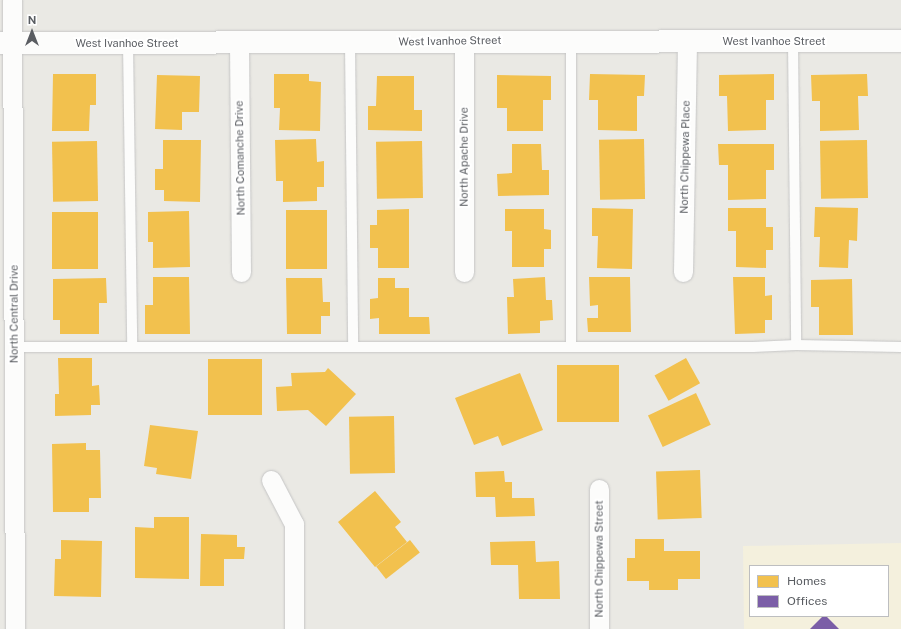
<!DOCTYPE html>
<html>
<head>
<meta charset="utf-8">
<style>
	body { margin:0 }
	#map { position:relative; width:901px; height:629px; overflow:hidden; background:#eae9e4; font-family:"Public Sans",sans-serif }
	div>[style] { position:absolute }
	.commercial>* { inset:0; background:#f4f0dd }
	.homes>* { inset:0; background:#f2c14e; transform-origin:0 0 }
	.offices>* { inset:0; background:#7b5ea7 }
	.roads { filter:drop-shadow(0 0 1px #c5c5c5) drop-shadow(0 0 1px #c5c5c5) }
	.lane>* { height:10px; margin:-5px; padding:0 5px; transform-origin:5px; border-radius:5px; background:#fcfcfb }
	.street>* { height:19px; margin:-9.5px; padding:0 9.5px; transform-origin:9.5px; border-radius:9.5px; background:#fcfcfb }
	.secondary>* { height:22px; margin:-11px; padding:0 11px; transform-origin:11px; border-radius:11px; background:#fcfcfb }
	span { translate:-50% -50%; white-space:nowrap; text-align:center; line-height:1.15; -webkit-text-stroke:4px #fff; paint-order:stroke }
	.street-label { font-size:11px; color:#5a5d62 }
	.legend { position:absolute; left:749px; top:565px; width:140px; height:52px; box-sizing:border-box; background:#fff; border:1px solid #bdbec0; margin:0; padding:5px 7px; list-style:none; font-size:12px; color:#5a5d62 }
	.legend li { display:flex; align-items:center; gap:8px; height:20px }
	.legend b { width:20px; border:1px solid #bdbec0 }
	.north { position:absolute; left:12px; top:12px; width:40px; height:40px; -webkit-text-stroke:3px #fff; paint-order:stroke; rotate:0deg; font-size:11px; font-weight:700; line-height:16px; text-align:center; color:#5a5d62 }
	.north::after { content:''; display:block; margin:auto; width:14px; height:18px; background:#5a5d62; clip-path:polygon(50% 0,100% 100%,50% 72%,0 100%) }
</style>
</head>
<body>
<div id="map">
	<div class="commercial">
		<i style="clip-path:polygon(evenodd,901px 543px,901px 629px,744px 629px,743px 546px,901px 543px,750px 566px,888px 566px,888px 616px,750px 616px,750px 566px)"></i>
	</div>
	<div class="homes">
		<i style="clip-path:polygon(53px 74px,96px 74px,96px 105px,90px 105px,89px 131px,52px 131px)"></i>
		<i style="clip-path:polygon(274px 74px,309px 74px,309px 81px,321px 82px,320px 131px,279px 130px,280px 108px,274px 108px)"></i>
		<i style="clip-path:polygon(590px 74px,645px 75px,644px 96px,637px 96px,637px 131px,598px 130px,598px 100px,589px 100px)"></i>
		<i style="clip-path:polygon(774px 74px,774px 100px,766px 100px,766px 130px,728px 131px,727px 96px,719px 96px,719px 75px)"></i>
		<i style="clip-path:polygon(867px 74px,868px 96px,858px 96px,859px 130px,820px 131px,820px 101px,812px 101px,811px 75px)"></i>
		<i style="clip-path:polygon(157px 75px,200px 76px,199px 112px,182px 112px,182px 130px,155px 129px)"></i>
		<i style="clip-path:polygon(497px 75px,551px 76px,551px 100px,543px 100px,543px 131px,507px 131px,507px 108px,497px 108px)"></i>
		<i style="clip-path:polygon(377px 76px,414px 76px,414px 110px,422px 110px,422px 131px,368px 130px,368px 106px,376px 106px)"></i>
		<i style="clip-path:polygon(316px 139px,317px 162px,324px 161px,324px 187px,317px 187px,317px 201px,283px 202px,283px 181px,276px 181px,275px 140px)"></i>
		<i style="left:644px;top:139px;width:60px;height:45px;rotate:89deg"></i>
		<i style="clip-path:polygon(163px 140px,201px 140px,200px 202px,164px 201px,164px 190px,155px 190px,155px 169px,163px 169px)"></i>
		<i style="left:867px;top:140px;width:58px;height:47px;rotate:89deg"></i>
		<i style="left:97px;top:141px;width:60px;height:45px;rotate:89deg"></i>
		<i style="left:422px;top:141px;width:57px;height:46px;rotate:89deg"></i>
		<i style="clip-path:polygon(512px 144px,541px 144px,542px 170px,549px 170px,549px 195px,498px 196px,497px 174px,512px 173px)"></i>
		<i style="clip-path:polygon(718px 144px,774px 144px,774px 170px,766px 170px,766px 199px,728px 200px,728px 165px,719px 165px)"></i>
		<i style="clip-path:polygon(815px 207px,858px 208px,857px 241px,849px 240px,848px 268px,819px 267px,820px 237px,814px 237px)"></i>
		<i style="clip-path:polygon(592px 208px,633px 209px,632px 269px,597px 268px,598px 236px,592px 236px)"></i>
		<i style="clip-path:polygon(728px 208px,766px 208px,766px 227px,773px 227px,773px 250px,766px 250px,766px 268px,736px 267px,736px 231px,728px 231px)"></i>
		<i style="clip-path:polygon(409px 209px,409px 268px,378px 268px,378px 248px,370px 248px,370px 225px,377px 225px,377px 210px)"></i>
		<i style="clip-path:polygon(505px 209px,544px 209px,544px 229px,551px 230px,551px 249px,544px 249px,544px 267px,512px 267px,512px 231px,505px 231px)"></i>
		<i style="left:286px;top:210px;width:41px;height:59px"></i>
		<i style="clip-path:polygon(189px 211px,190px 267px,153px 268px,153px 242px,148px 242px,148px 212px)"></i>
		<i style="left:52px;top:212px;width:46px;height:57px"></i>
		<i style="clip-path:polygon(153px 277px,189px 277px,190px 334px,145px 334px,145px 305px,153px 305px)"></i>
		<i style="clip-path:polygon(545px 277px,546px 300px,552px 300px,553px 320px,540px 321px,540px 333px,508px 334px,507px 297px,514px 297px,513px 279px)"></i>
		<i style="clip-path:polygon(589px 277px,630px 277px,631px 332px,588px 332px,587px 318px,598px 318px,598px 305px,590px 306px)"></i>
		<i style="clip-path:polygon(733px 277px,765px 277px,765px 296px,772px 295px,772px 320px,765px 320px,765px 333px,735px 334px)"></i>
		<i style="clip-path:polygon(106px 278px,107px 303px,99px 303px,99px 334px,60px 334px,60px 320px,53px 320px,53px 279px)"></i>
		<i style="clip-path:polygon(286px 278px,322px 278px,323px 302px,330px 302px,330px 316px,321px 316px,321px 334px,287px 334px)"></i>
		<i style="clip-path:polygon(378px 278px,395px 278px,395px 288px,409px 288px,409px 317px,429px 317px,430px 334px,379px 334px,379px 318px,370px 319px,370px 299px,378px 298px)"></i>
		<i style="clip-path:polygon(852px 279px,853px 335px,819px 335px,819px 307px,811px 307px,811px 280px)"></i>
		<i style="clip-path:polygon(58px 358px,92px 358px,92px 386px,99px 385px,100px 405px,91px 405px,91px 415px,55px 416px,55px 394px,59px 394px)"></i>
		<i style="left:686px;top:358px;width:29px;height:36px;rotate:61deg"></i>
		<i style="left:208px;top:359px;width:54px;height:56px"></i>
		<i style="left:557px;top:365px;width:62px;height:57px"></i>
		<i style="clip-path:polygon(328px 368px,356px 394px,326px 426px,308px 410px,277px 411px,276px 387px,292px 386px,291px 373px,325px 372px)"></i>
		<i style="clip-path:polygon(520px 373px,543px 430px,502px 446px,498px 436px,474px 445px,455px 398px)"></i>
		<i style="left:696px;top:393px;width:35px;height:53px;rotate:65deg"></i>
		<i style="left:394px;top:416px;width:57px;height:45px;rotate:89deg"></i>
		<i style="clip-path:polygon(150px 425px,198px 431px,191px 479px,156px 474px,157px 468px,144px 466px)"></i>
		<i style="clip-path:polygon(86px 443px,86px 450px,100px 450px,101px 498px,89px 498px,89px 512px,53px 512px,52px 444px)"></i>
		<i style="left:700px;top:470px;width:48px;height:44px;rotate:88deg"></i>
		<i style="clip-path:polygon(504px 471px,505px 482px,512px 482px,512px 498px,534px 498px,535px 516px,496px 517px,495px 497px,476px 497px,475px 472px)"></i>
		<i style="clip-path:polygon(375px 491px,401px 522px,395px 527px,407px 542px,375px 567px,338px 522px)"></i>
		<i style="clip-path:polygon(154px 517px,189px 517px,189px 579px,135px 578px,135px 527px,154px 528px)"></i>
		<i style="clip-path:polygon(201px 534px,237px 535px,237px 547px,245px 547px,244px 559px,224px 559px,224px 586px,200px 586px)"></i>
		<i style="clip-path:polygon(635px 539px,664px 539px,664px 551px,700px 551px,700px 579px,678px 579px,678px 590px,649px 590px,649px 581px,627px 581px,627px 558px,635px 558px)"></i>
		<i style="clip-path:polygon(61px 540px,102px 541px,101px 597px,54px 596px,55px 559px,61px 559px)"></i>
		<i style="left:410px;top:540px;width:16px;height:43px;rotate:52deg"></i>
		<i style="clip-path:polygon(535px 541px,536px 562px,559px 561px,560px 599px,519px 599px,518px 565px,491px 565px,490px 542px)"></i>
	</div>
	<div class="offices">
		<i style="clip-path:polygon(823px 616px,826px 616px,839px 629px,810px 629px)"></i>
	</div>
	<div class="roads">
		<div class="lane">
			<i style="left:571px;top:41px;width:306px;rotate:90deg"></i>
			<i style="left:793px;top:41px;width:304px;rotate:89.4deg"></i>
			<i style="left:128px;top:43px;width:304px;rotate:89.2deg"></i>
			<i style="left:350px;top:43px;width:304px;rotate:89.4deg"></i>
			<i style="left:14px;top:347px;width:739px"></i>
			<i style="left:753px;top:347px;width:43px;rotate:-2.7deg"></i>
			<i style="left:796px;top:345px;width:105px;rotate:1.1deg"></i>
		</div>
		<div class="street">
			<i style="left:12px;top:0;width:629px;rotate:89.73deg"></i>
			<i style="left:464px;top:41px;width:231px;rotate:90deg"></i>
			<i style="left:239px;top:43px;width:229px;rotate:89.5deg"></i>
			<i style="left:683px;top:272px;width:231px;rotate:-89deg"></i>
			<i style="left:271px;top:480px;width:50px;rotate:62.4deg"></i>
			<i style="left:294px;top:524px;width:105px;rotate:90deg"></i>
			<i style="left:599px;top:629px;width:140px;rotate:-90deg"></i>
		</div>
		<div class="secondary">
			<i style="left:0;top:43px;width:901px;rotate:-0.13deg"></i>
		</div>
	</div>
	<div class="street-label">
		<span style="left:450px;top:41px;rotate:-1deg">West Ivanhoe Street</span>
		<span style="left:774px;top:41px">West Ivanhoe Street</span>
		<span style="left:127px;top:43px">West Ivanhoe Street</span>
		<span style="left:464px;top:157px;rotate:-90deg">North Apache Drive</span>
		<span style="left:685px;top:157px;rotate:-89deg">North Chippewa Place</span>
		<span style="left:240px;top:158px;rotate:-91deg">North Comanche Drive</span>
		<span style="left:14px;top:314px;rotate:-90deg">North Central Drive</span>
		<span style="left:599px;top:559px;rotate:-90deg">North Chippewa Street</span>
	</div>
	<ul class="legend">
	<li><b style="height:11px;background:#f2c14e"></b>Homes</li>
	<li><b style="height:11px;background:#7b5ea7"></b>Offices</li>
	</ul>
	<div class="north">N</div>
</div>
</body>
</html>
